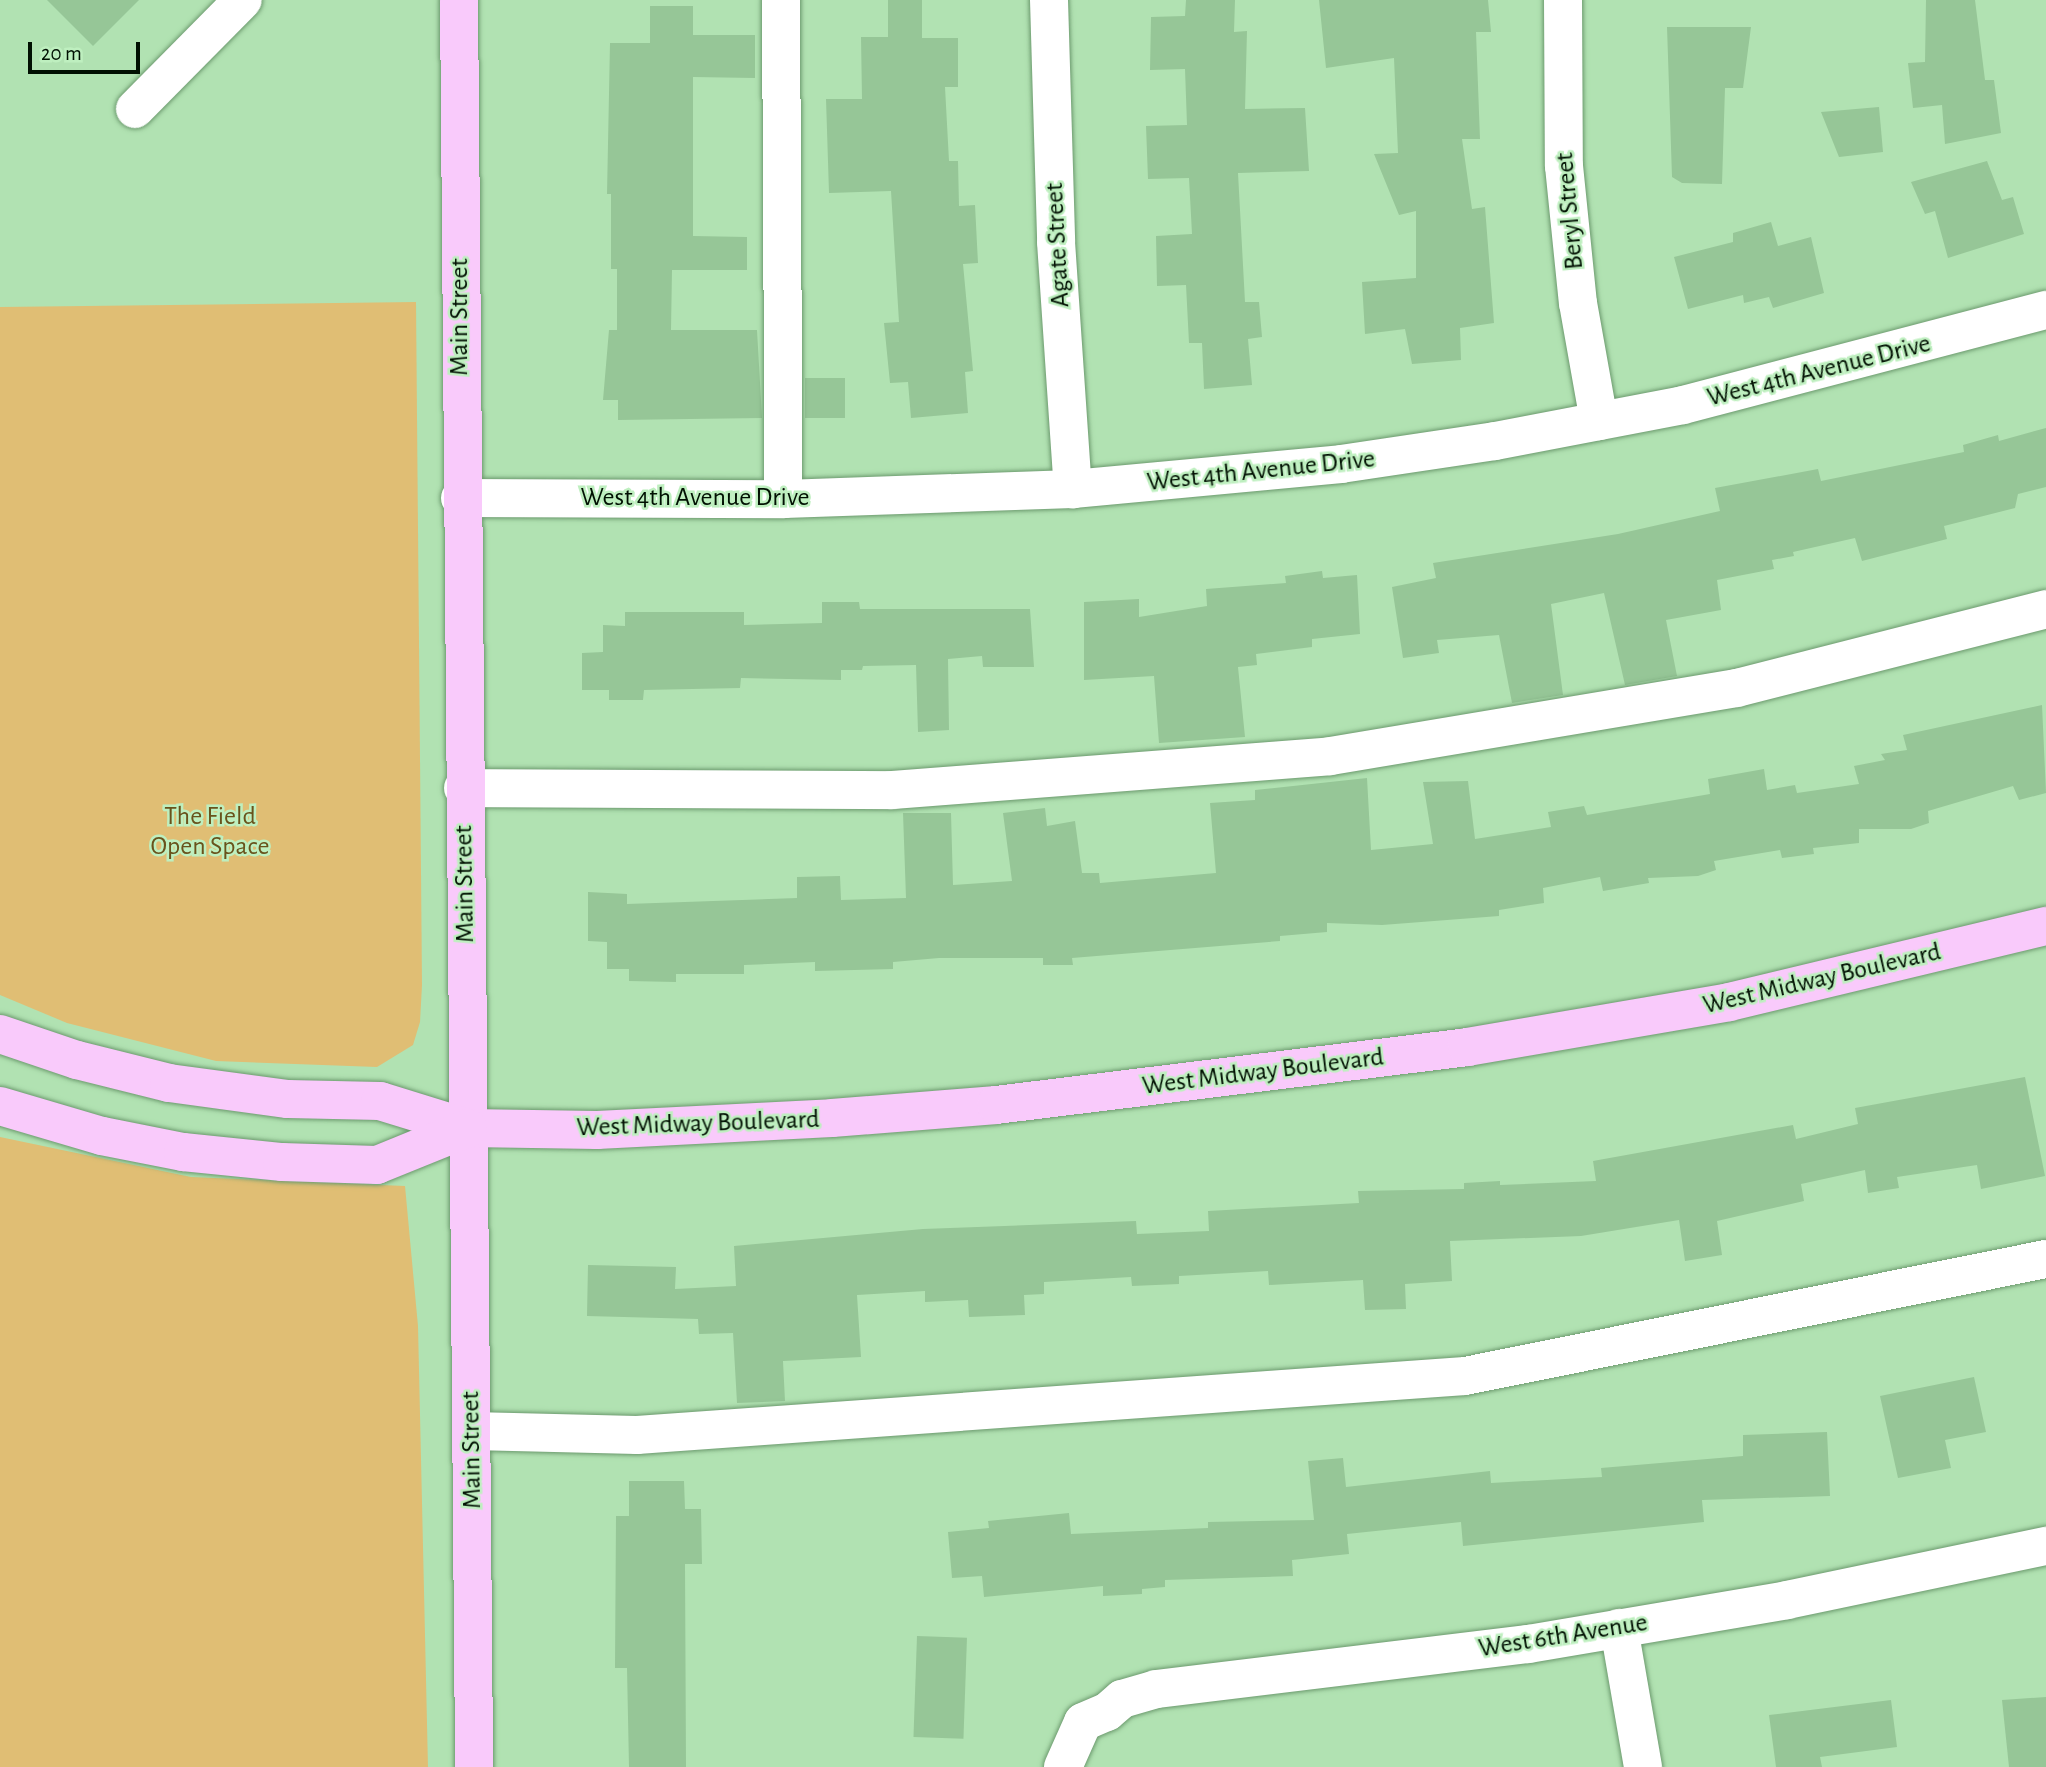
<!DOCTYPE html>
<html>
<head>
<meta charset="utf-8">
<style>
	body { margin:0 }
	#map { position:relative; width:2046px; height:1767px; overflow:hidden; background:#b1e2b2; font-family:"Alegreya Sans",sans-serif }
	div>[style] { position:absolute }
	.green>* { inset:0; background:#e0be74 }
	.building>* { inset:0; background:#96c697; transform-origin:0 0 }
	.roads { filter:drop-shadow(0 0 2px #6c9a6e) drop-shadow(0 0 2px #6c9a6e) }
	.minor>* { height:38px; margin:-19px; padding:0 19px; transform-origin:19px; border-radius:19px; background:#fff }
	.major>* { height:38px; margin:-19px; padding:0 19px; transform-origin:19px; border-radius:19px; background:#f9cafb }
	span { translate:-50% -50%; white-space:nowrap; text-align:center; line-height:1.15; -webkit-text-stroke:5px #beefbf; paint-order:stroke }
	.street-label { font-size:26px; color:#011002 }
	.park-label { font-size:26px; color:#69521b }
	.scale { position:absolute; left:28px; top:42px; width:112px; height:32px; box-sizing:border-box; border:4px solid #011002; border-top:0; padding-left:9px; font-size:21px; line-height:24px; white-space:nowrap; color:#011002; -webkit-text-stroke:5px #beefbf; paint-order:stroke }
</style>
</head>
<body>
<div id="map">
	<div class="green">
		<i style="clip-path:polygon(416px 302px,422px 985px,420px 1022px,413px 1045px,377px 1067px,216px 1061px,67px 1023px,0 995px,0 307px)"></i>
		<i style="clip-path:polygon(0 1137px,191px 1177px,405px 1186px,418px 1326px,428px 1767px,0 1767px)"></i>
	</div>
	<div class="building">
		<i style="clip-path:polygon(47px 0,139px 0,93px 46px)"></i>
		<i style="clip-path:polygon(888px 0,922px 0,922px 38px,958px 38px,958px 87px,945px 87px,949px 161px,958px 161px,959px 206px,975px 205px,978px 263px,963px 264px,973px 371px,965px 372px,968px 413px,911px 418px,908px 382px,890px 383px,884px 323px,899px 322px,891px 191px,829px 193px,826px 99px,862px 99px,861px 37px,888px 37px)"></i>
		<i style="clip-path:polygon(1186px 0,1235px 0,1234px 32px,1247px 31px,1245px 109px,1305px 108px,1309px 171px,1238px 173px,1245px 302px,1259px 302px,1262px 337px,1248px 339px,1252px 385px,1204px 389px,1202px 343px,1189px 343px,1186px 285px,1157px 286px,1156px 236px,1192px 234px,1189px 178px,1148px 179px,1146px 126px,1187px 125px,1185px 69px,1150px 70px,1151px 17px,1185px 16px)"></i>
		<i style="clip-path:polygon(1319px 0,1488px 0,1491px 32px,1476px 32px,1480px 139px,1462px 139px,1472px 209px,1485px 207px,1494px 323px,1460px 328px,1461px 360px,1412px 364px,1405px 329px,1365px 334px,1362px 282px,1416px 278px,1416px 211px,1399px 215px,1374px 154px,1398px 153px,1394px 58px,1326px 68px)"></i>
		<i style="clip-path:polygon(1926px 0,1975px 0,1985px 80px,1994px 80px,2001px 133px,1945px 144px,1942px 105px,1913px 108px,1908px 63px,1925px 62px)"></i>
		<i style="clip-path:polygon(650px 6px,693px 6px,693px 35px,755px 35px,755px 78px,693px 77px,693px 236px,747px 237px,747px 270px,672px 270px,671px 330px,757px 330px,762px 418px,618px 420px,618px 400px,603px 400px,609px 330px,617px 330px,617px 269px,611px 269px,611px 194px,607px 194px,610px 43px,650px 43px)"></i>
		<i style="clip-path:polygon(1667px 27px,1751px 27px,1743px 88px,1725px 88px,1722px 184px,1682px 183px,1672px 177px)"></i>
		<i style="clip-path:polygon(1879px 107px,1883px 152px,1839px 157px,1821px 112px)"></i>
		<i style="clip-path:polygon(1987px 161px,2002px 200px,2013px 197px,2024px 234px,1948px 258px,1935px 211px,1925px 214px,1911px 182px)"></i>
		<i style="clip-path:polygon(1771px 222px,1778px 246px,1811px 237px,1824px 293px,1773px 308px,1769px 297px,1744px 303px,1743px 295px,1688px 309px,1674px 257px,1733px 242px,1733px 233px)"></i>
		<i style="left:805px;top:378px;width:40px;height:40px"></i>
		<i style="clip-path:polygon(2046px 428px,2046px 487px,2018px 494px,2015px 508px,1944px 526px,1947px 539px,1862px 561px,1855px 538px,1793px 552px,1794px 556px,1772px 560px,1774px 569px,1717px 580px,1721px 610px,1666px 620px,1677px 676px,1625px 685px,1604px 593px,1551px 604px,1563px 695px,1512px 703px,1499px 635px,1437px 640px,1439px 653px,1403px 658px,1392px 587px,1436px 578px,1433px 563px,1618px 534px,1720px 511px,1715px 488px,1818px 469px,1821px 481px,1964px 452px,1963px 445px,1998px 435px,1999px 441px)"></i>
		<i style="clip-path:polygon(1322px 571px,1323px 578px,1357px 575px,1360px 634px,1312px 639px,1312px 647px,1256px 654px,1257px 665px,1238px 667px,1245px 737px,1159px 743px,1154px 676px,1084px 680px,1084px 602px,1139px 599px,1139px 617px,1207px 606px,1206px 589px,1286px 583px,1285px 576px)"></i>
		<i style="clip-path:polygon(822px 602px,859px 602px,860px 609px,1030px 609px,1034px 667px,983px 667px,982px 656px,948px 659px,949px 730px,918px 732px,916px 665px,863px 666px,862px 670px,841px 670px,841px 680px,741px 678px,740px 688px,644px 690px,643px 700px,609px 700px,609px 690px,582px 690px,582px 653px,603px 652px,603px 625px,625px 626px,625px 612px,744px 612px,744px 625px,822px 623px)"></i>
		<i style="clip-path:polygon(2042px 705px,2046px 793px,2019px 800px,2013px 786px,1928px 811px,1929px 823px,1911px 829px,1859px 829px,1859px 843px,1813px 848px,1814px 854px,1782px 858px,1780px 850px,1714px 861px,1716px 870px,1698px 876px,1648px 878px,1649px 883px,1603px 891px,1600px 877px,1543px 888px,1544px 903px,1499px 910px,1499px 916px,1382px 925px,1327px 923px,1327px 932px,1280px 936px,1280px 941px,1072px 958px,1073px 965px,1043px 965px,1043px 958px,939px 958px,893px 962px,893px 969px,815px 971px,815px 962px,744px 965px,744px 974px,676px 974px,676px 982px,629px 981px,629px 969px,607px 969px,607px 942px,588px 941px,588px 892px,627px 894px,627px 904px,797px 898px,797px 877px,840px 876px,841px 900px,906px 898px,903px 813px,951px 813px,953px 885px,1012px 881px,1003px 813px,1045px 808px,1047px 826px,1075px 821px,1082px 873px,1099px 873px,1100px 883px,1216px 873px,1210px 803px,1255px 800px,1255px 790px,1367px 778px,1371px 850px,1433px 844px,1423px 782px,1468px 781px,1475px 839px,1551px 827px,1548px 812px,1584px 806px,1587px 815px,1710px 794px,1708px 779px,1764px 769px,1767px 790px,1795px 785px,1797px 793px,1859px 784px,1854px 766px,1885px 760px,1881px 754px,1907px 750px,1903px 735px)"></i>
		<i style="clip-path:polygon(2025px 1077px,2045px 1176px,1981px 1189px,1977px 1165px,1897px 1177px,1899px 1188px,1868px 1193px,1865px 1170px,1801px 1184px,1804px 1201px,1717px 1221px,1722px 1255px,1685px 1261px,1679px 1220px,1581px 1236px,1450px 1241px,1452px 1281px,1405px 1284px,1406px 1309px,1365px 1310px,1363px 1280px,1269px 1285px,1268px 1271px,1179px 1276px,1179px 1284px,1132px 1286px,1131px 1277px,1044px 1282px,1044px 1294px,1024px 1295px,1025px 1315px,969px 1317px,968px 1300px,925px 1302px,925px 1291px,857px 1295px,861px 1357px,783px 1361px,785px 1401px,737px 1403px,733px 1333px,699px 1334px,698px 1319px,587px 1316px,588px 1265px,676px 1267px,675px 1289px,736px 1286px,734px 1246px,923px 1229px,1136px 1221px,1137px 1234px,1209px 1231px,1208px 1211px,1359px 1203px,1358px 1191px,1464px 1189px,1464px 1183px,1500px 1181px,1500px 1185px,1596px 1181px,1593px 1161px,1793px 1125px,1796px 1139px,1858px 1124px,1855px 1108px)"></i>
		<i style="clip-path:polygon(1974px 1377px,1986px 1432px,1945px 1440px,1951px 1468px,1898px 1478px,1880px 1396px)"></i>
		<i style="clip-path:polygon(1827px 1432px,1830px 1496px,1702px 1500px,1704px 1522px,1463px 1546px,1461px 1522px,1347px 1534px,1349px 1554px,1292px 1560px,1293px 1576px,1165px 1580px,1165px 1587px,1142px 1589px,1142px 1594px,1103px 1596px,1103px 1586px,984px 1597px,982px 1576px,952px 1578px,948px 1532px,989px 1528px,988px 1521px,1069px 1513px,1071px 1534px,1208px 1528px,1208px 1522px,1314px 1520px,1308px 1461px,1343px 1458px,1346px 1487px,1490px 1471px,1491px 1483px,1602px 1477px,1601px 1468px,1743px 1456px,1743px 1435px)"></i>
		<i style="clip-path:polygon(629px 1481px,684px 1481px,685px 1509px,701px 1509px,702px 1564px,685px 1564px,686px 1767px,629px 1767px,627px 1668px,615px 1668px,616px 1516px,629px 1516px)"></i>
		<i style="left:917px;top:1636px;width:50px;height:101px;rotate:2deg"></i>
		<i style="clip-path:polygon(2046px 1697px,2046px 1767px,2009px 1767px,2002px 1700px)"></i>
		<i style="clip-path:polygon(1891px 1700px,1897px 1747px,1820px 1757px,1822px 1767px,1776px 1767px,1769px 1715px)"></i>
	</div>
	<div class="roads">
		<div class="minor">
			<i style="left:781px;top:0;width:499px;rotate:89.7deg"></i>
			<i style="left:1049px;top:0;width:242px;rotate:88.3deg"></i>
			<i style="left:1056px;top:242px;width:248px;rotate:86.1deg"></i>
			<i style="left:1563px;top:0;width:166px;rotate:89.7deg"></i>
			<i style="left:1564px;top:166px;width:138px;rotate:84.2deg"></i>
			<i style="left:1578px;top:303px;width:120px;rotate:79.9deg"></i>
			<i style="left:135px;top:109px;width:153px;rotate:-45.3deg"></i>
			<i style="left:460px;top:498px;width:324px;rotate:0.2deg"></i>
			<i style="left:784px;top:499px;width:289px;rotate:-2deg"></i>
			<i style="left:1073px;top:489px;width:269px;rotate:-5.3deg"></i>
			<i style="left:1341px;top:464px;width:156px;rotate:-8.5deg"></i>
			<i style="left:1495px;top:441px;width:191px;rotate:-10.8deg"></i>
			<i style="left:1683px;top:405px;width:375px;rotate:-14.7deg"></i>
			<i style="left:463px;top:788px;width:429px;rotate:0.3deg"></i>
			<i style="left:892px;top:790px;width:439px;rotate:-4.4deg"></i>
			<i style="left:1330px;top:756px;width:413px;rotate:-9.5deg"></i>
			<i style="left:1737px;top:688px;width:319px;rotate:-14.3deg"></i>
			<i style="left:472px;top:1431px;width:165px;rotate:1.4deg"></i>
			<i style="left:637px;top:1435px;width:830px;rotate:-4.08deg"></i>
			<i style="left:1465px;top:1376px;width:593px;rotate:-11.39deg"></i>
			<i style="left:1619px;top:1628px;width:141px;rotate:80.2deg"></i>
			<i style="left:1063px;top:1767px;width:49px;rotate:-66deg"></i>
			<i style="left:1083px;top:1722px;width:26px;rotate:-23deg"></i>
			<i style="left:1107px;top:1712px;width:20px;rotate:-41deg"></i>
			<i style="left:1122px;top:1699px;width:35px;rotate:-16deg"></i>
			<i style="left:1156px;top:1689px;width:375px;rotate:-6.9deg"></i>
			<i style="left:1528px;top:1644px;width:263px;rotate:-9.6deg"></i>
			<i style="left:1787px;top:1600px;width:265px;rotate:-11.8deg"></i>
		</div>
		<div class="major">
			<i style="left:459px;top:0;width:1767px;rotate:89.51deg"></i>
			<i style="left:0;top:1034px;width:81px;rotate:18.7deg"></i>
			<i style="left:77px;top:1060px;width:95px;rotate:14deg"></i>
			<i style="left:169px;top:1083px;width:120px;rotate:7.7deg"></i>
			<i style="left:288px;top:1099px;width:92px;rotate:1.2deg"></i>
			<i style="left:380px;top:1101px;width:92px;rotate:17.1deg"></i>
			<i style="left:468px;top:1128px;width:129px;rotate:0.9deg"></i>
			<i style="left:597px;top:1130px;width:235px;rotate:-2.9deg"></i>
			<i style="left:832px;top:1118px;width:165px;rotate:-4.5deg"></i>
			<i style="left:996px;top:1105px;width:475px;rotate:-7deg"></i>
			<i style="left:1467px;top:1047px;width:266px;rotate:-9.7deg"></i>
			<i style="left:1729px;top:1002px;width:326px;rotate:-13.5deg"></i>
			<i style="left:0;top:1106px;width:106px;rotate:16.4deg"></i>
			<i style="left:102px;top:1136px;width:83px;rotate:11.2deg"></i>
			<i style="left:183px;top:1152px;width:100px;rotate:5.8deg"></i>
			<i style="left:282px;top:1162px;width:95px;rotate:1.8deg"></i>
			<i style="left:377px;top:1165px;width:98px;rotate:-22.1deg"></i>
		</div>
	</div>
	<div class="street-label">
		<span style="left:1570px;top:211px;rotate:-95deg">Beryl Street</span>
		<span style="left:1058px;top:245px;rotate:-93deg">Agate Street</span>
		<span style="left:460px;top:317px;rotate:-90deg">Main Street</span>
		<span style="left:1819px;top:371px;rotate:-14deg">West 4th Avenue Drive</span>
		<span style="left:1261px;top:471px;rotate:-6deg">West 4th Avenue Drive</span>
		<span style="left:695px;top:498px">West 4th Avenue Drive</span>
		<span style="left:465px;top:884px;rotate:-91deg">Main Street</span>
		<span style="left:1822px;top:979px;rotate:-13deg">West Midway Boulevard</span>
		<span style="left:1263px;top:1072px;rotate:-7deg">West Midway Boulevard</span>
		<span style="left:698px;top:1124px;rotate:-2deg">West Midway Boulevard</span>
		<span style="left:472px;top:1450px;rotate:-91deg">Main Street</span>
		<span style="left:1563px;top:1636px;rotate:-9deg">West 6th Avenue</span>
	</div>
	<div class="park-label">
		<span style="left:210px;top:832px">The Field<br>Open Space</span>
	</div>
	<div class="scale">20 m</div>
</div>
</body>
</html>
